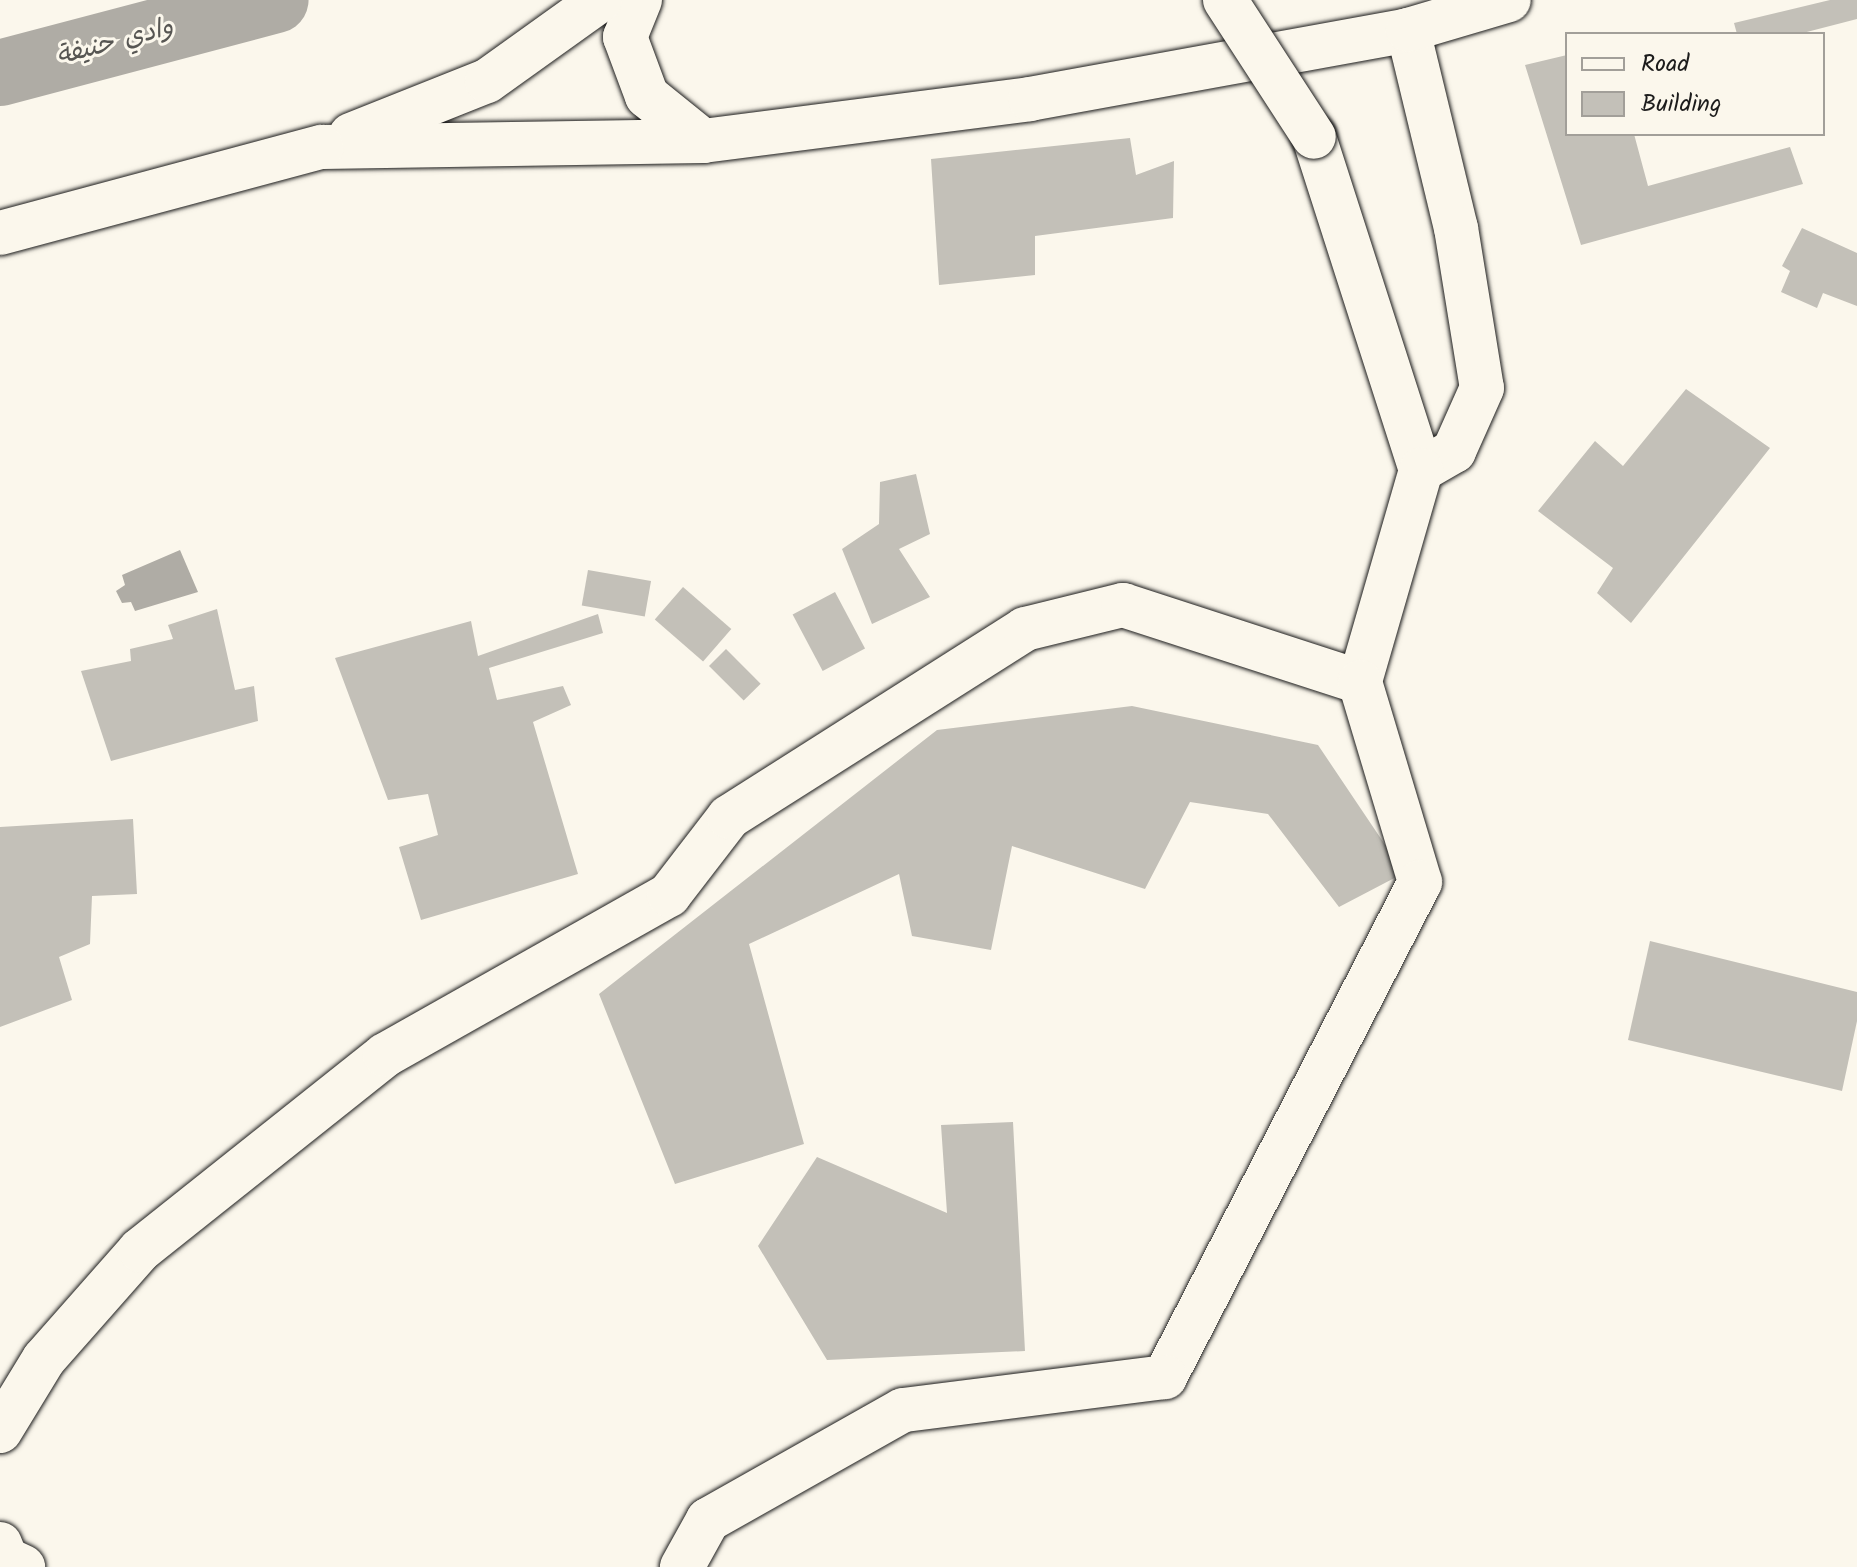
<!DOCTYPE html>
<html>
<head>
<meta charset="utf-8">
<style>
	body { margin:0 }
	#map { position:relative; width:1857px; height:1567px; overflow:hidden; background:#fbf7ec; font-family:Kalam,"Playpen Sans Arabic",sans-serif }
	div>[style] { position:absolute }
	.water>* { inset:0; background:#afaca5 }
	.river>* { height:66px; margin:-33px; padding:0 33px; transform-origin:33px; border-radius:33px; background:#afaca5 }
	.building>* { inset:0; background:#c3c0b8; transform-origin:0 0 }
	.roads { filter:drop-shadow(0 0 2px #1c1c1c) drop-shadow(0 0 2px #1c1c1c) }
	.minor>* { height:44px; margin:-22px; padding:0 22px; transform-origin:22px; border-radius:22px; background:#fbf7ec }
	.major>* { height:44px; margin:-22px; padding:0 22px; transform-origin:22px; border-radius:22px; background:#fbf7ec }
	.bridges { filter:drop-shadow(0 0 2px #1c1c1c) drop-shadow(0 0 2px #1c1c1c) }
	.minor-bridge>* { height:44px; margin:-22px; padding:0 22px; transform-origin:22px; border-radius:22px; background:#fbf7ec }
	span { translate:-50% -50%; white-space:nowrap; text-align:center; line-height:1.15; -webkit-text-stroke:6px #fbf7ec; paint-order:stroke }
	.water-label { font-size:26px; color:#575653; font-style:italic }
	.legend { position:absolute; left:1565px; top:32px; width:260px; height:104px; box-sizing:border-box; background:#fbf7ec; border:2px solid #a29f99; margin:0; padding:10px 14px; list-style:none; font-size:24px; color:#1c1c1c }
	.legend li { display:flex; align-items:center; gap:16px; height:40px }
	.legend b { width:40px; border:2px solid #a29f99 }
</style>
</head>
<body>
<div id="map">
	<div class="water">
		<i style="clip-path:polygon(180px 550px,198px 592px,135px 611px,131px 602px,122px 603px,116px 591px,125px 585px,122px 575px)"></i>
	</div>
	<div class="river">
		<i style="left:0;top:73px;width:285px;rotate:-14.8deg"></i>
	</div>
	<div class="building">
		<i style="clip-path:polygon(1830px 0,1857px 0,1857px 19px,1799px 34px,1737px 34px,1734px 23px)"></i>
		<i style="clip-path:polygon(1567px 55px,1567px 134px,1634px 134px,1648px 186px,1790px 147px,1803px 184px,1581px 245px,1525px 65px)"></i>
		<i style="clip-path:polygon(1130px 138px,1136px 175px,1174px 161px,1173px 218px,1035px 236px,1035px 275px,939px 285px,931px 159px)"></i>
		<i style="clip-path:polygon(1802px 228px,1857px 253px,1857px 306px,1823px 293px,1817px 308px,1781px 292px,1790px 271px,1782px 266px)"></i>
		<i style="clip-path:polygon(1686px 389px,1770px 448px,1631px 623px,1597px 593px,1613px 568px,1538px 511px,1595px 441px,1623px 466px)"></i>
		<i style="clip-path:polygon(916px 474px,930px 534px,899px 549px,930px 597px,872px 624px,842px 549px,879px 524px,880px 482px)"></i>
		<i style="left:588px;top:570px;width:64px;height:36px;rotate:10deg"></i>
		<i style="left:683px;top:587px;width:64px;height:43px;rotate:41deg"></i>
		<i style="left:835px;top:592px;width:64px;height:48px;rotate:62deg"></i>
		<i style="clip-path:polygon(217px 609px,235px 690px,254px 686px,258px 721px,111px 761px,81px 671px,131px 661px,130px 649px,173px 639px,168px 625px)"></i>
		<i style="clip-path:polygon(598px 614px,603px 633px,489px 668px,497px 700px,563px 686px,571px 705px,533px 722px,578px 874px,421px 920px,399px 847px,438px 835px,428px 794px,388px 800px,335px 658px,471px 621px,478px 656px)"></i>
		<i style="left:726px;top:649px;width:49px;height:24px;rotate:45deg"></i>
		<i style="clip-path:polygon(1132px 706px,1318px 745px,1404px 873px,1339px 907px,1268px 814px,1190px 802px,1145px 889px,1012px 846px,991px 950px,912px 936px,899px 874px,749px 944px,804px 1144px,675px 1184px,599px 994px,937px 730px)"></i>
		<i style="clip-path:polygon(133px 819px,137px 894px,92px 896px,90px 944px,59px 957px,72px 1000px,0 1027px,0 827px)"></i>
		<i style="clip-path:polygon(1650px 941px,1857px 992px,1857px 1021px,1842px 1091px,1628px 1040px)"></i>
		<i style="clip-path:polygon(1013px 1122px,1025px 1351px,827px 1360px,758px 1246px,817px 1157px,947px 1213px,941px 1125px)"></i>
	</div>
	<div class="roads">
		<div class="minor">
			<i style="left:640px;top:0;width:40px;rotate:112deg"></i>
			<i style="left:625px;top:37px;width:63px;rotate:69.6deg"></i>
			<i style="left:647px;top:96px;width:72px;rotate:38.8deg"></i>
			<i style="left:1408px;top:30px;width:204px;rotate:76.4deg"></i>
			<i style="left:1456px;top:228px;width:162px;rotate:80.8deg"></i>
			<i style="left:1482px;top:388px;width:69px;rotate:114deg"></i>
			<i style="left:1454px;top:451px;width:38px;rotate:150deg"></i>
			<i style="left:351px;top:135px;width:146px;rotate:-21.7deg"></i>
			<i style="left:487px;top:81px;width:139px;rotate:-35.6deg"></i>
			<i style="left:1314px;top:137px;width:350px;rotate:72.2deg"></i>
			<i style="left:1421px;top:470px;width:221px;rotate:106.1deg"></i>
			<i style="left:322px;top:147px;width:381px;rotate:-0.9deg"></i>
			<i style="left:703px;top:141px;width:330px;rotate:-7.3deg"></i>
			<i style="left:1030px;top:99px;width:384px;rotate:-10.3deg"></i>
			<i style="left:1408px;top:30px;width:105px;rotate:-16.5deg"></i>
			<i style="left:0;top:1431px;width:84px;rotate:-58.6deg"></i>
			<i style="left:44px;top:1359px;width:145px;rotate:-48.6deg"></i>
			<i style="left:140px;top:1250px;width:313px;rotate:-38.5deg"></i>
			<i style="left:385px;top:1055px;width:326px;rotate:-29.4deg"></i>
			<i style="left:669px;top:895px;width:98px;rotate:-52.4deg"></i>
			<i style="left:729px;top:817px;width:351px;rotate:-32.4deg"></i>
			<i style="left:1025px;top:629px;width:101px;rotate:-13.8deg"></i>
			<i style="left:1123px;top:605px;width:249px;rotate:18deg"></i>
			<i style="left:1360px;top:682px;width:209px;rotate:73.3deg"></i>
			<i style="left:1420px;top:882px;width:557px;rotate:117.26deg"></i>
			<i style="left:1165px;top:1377px;width:264px;rotate:172.8deg"></i>
			<i style="left:903px;top:1410px;width:224px;rotate:150.6deg"></i>
			<i style="left:708px;top:1520px;width:54px;rotate:119deg"></i>
			<i style="left:0;top:1544px;width:16px;rotate:68deg"></i>
			<i style="left:6px;top:1559px;width:19px;rotate:25deg"></i>
		</div>
		<div class="major">
			<i style="left:0;top:233px;width:333px;rotate:-15deg"></i>
		</div>
	</div>
	<div class="bridges">
		<div class="minor-bridge">
			<i style="left:1225px;top:0;width:163px;rotate:57deg"></i>
		</div>
	</div>
	<div class="water-label">
		<span style="left:115px;top:43px;rotate:-15deg">وادي حنيفة</span>
	</div>
	<ul class="legend">
	<li><b style="height:10px;background:#fbf7ec"></b>Road</li>
	<li><b style="height:22px;background:#c3c0b8"></b>Building</li>
	</ul>
</div>
</body>
</html>
